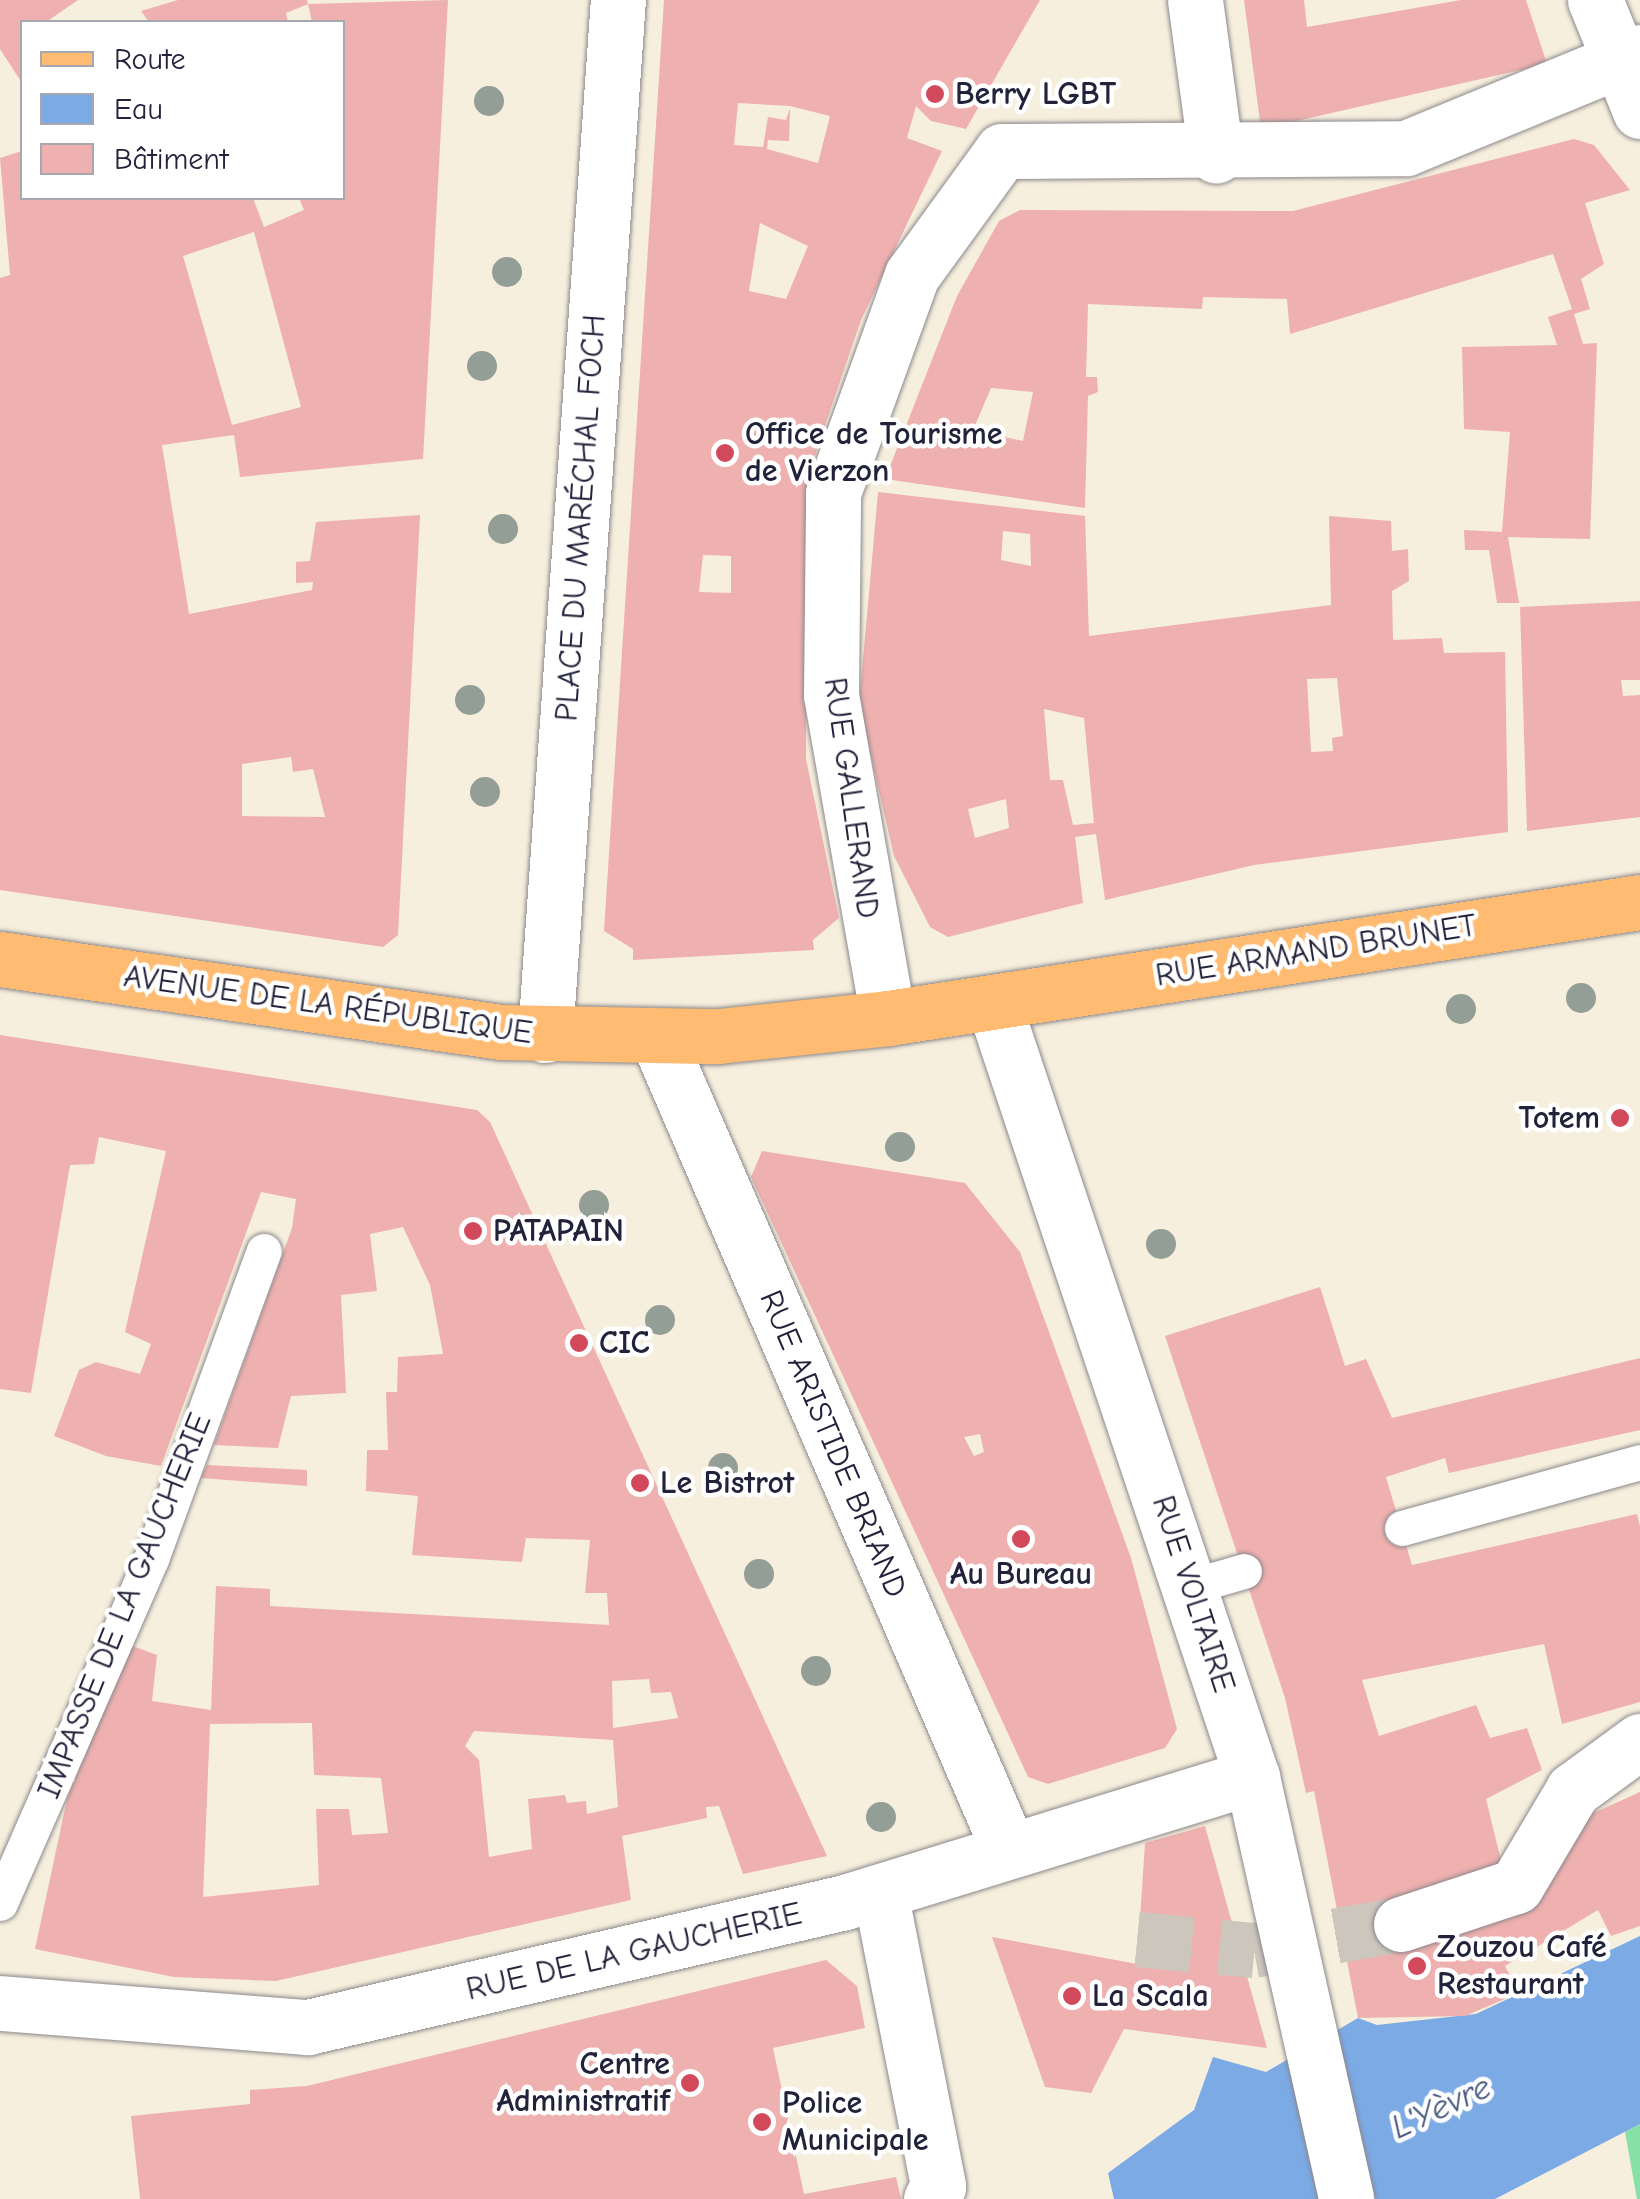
<!DOCTYPE html>
<html>
<head>
<meta charset="utf-8">
<style>
	body { margin:0 }
	#map { position:relative; width:1640px; height:2199px; overflow:hidden; background:#f6efdd; font-family:"Comic Neue",sans-serif }
	div>[style] { position:absolute }
	.green>* { inset:0; background:#87e1a7 }
	.water>* { inset:0; background:#7baae5 }
	.building>* { inset:0; background:#efb1b0 }
	.street-tunnel>* { height:55px; margin-top:-27.5px; transform-origin:0; background:repeating-linear-gradient(90deg,#ccc6bd 0 55px,transparent 0 83px) }
	.roads { filter:drop-shadow(0 0 2px #8c888c) drop-shadow(0 0 2px #8c888c) }
	.lane>* { height:35px; margin:-17.5px; padding:0 17.5px; transform-origin:17.5px; border-radius:17.5px; background:#fff }
	.street>* { height:55px; margin:-27.5px; padding:0 27.5px; transform-origin:27.5px; border-radius:27.5px; background:#fff }
	.primary>* { height:55px; margin:-27.5px; padding:0 27.5px; transform-origin:27.5px; border-radius:27.5px; background:#febb71 }
	.trees>* { width:30px; height:30px; margin:-15px; border-radius:50%; background:#929e96 }
	.dots>* { width:28px; height:28px; translate:-50% -50%; box-sizing:border-box; border:5px solid #fff; border-radius:50% }
	span { translate:-50% -50%; white-space:nowrap; text-align:center; line-height:1.15; -webkit-text-stroke:9px #fff; paint-order:stroke }
	.poi-label { font-size:32px; color:#22223b; font-weight:700 }
	.left { translate:0 -50%; text-align:left }
	.right { translate:-100% -50%; text-align:right }
	.street-label { font-size:32px; color:#22223b }
	.water-label { font-size:35px; color:#46587f; font-style:italic }
	.legend { position:absolute; left:20px; top:20px; width:325px; height:180px; box-sizing:border-box; background:#fff; border:2px solid #a7a7b1; margin:0; padding:12px 18px; list-style:none; font-size:30px; color:#22223b }
	.legend li { display:flex; align-items:center; gap:20px; height:50px }
	.legend b { width:50px; border:2px solid #a7a7b1 }
</style>
</head>
<body>
<div id="map">
	<div class="green">
		<i style="clip-path:polygon(1640px 2124px,1640px 2199px,1637px 2199px,1625px 2132px)"></i>
	</div>
	<div class="water">
		<i style="clip-path:polygon(1640px 1936px,1640px 2124px,1495px 2199px,1114px 2199px,1108px 2173px,1194px 2110px,1213px 2057px,1266px 2072px,1358px 2018px,1377px 2025px,1476px 2014px)"></i>
	</div>
	<div class="building">
		<i style="clip-path:polygon(0 0,78px 0,46px 22px,22px 22px,22px 83px,0 49px)"></i>
		<i style="clip-path:polygon(178px 0,307px 0,308px 4px,286px 13px,288px 22px,149px 22px,141px 11px)"></i>
		<i style="clip-path:polygon(evenodd,448px 0,423px 459px,240px 477px,234px 435px,162px 445px,189px 614px,312px 590px,313px 582px,296px 583px,296px 562px,310px 561px,316px 522px,420px 515px,398px 935px,383px 947px,0 890px,0 278px,10px 275px,0 158px,22px 151px,22px 198px,253px 198px,264px 227px,304px 210px,299px 198px,342px 198px,342px 22px,312px 22px,308px 4px,448px 0,254px 232px,301px 407px,232px 425px,183px 256px,254px 232px,448px 0,291px 757px,293px 772px,313px 769px,325px 817px,242px 816px,242px 764px,291px 757px)"></i>
		<i style="clip-path:polygon(evenodd,664px 0,1040px 0,966px 129px,931px 121px,916px 106px,907px 138px,942px 151px,861px 320px,807px 478px,806px 759px,839px 918px,813px 940px,814px 950px,633px 960px,633px 949px,604px 931px,664px 0,738px 103px,790px 106px,830px 116px,818px 163px,767px 149px,768px 140px,789px 141px,790px 108px,786px 120px,768px 117px,763px 147px,734px 145px,738px 103px,664px 0,760px 223px,808px 246px,786px 299px,749px 291px,760px 223px,664px 0,703px 555px,731px 556px,731px 593px,699px 592px,703px 555px)"></i>
		<i style="clip-path:polygon(1244px 0,1304px 0,1307px 27px,1461px 0,1526px 0,1547px 64px,1261px 129px)"></i>
		<i style="clip-path:polygon(evenodd,1574px 139px,1594px 145px,1630px 190px,1585px 203px,1604px 264px,1581px 279px,1590px 309px,1574px 314px,1583px 344px,1597px 343px,1590px 539px,1508px 537px,1519px 603px,1497px 603px,1489px 550px,1465px 550px,1464px 530px,1502px 532px,1510px 432px,1464px 429px,1462px 347px,1557px 345px,1548px 317px,1572px 309px,1553px 254px,1290px 334px,1287px 299px,1203px 297px,1202px 309px,1088px 304px,1086px 377px,1097px 377px,1098px 392px,1088px 396px,1085px 508px,885px 479px,957px 296px,999px 221px,1020px 210px,1293px 211px,1574px 139px,991px 388px,1033px 392px,1023px 441px,973px 430px,991px 388px)"></i>
		<i style="clip-path:polygon(evenodd,878px 492px,1085px 516px,1089px 636px,1331px 605px,1329px 516px,1391px 521px,1392px 551px,1408px 549px,1409px 581px,1392px 591px,1393px 640px,1442px 638px,1444px 653px,1505px 652px,1508px 832px,1254px 865px,1105px 900px,1096px 834px,1075px 837px,1083px 903px,948px 937px,930px 927px,894px 856px,859px 704px,878px 492px,1003px 531px,1030px 534px,1031px 566px,1001px 560px,1003px 531px,878px 492px,1337px 678px,1343px 736px,1332px 738px,1333px 751px,1311px 752px,1307px 679px,1337px 678px,878px 492px,1044px 709px,1084px 718px,1094px 823px,1073px 825px,1063px 780px,1050px 780px,1044px 709px,878px 492px,1006px 799px,1009px 828px,975px 838px,968px 809px,1006px 799px)"></i>
		<i style="clip-path:polygon(1640px 601px,1640px 680px,1621px 680px,1623px 696px,1640px 695px,1640px 817px,1527px 831px,1520px 607px)"></i>
		<i style="clip-path:polygon(evenodd,0 1035px,477px 1110px,490px 1122px,827px 1856px,743px 1874px,719px 1806px,706px 1807px,707px 1818px,622px 1836px,631px 1900px,276px 1981px,174px 1977px,35px 1949px,67px 1799px,130px 1645px,157px 1655px,152px 1701px,211px 1710px,216px 1586px,270px 1589px,270px 1606px,609px 1625px,607px 1593px,585px 1593px,590px 1540px,526px 1538px,522px 1562px,412px 1555px,418px 1496px,366px 1491px,367px 1450px,388px 1450px,386px 1392px,397px 1392px,398px 1357px,443px 1354px,430px 1285px,403px 1227px,370px 1234px,377px 1291px,341px 1295px,346px 1393px,291px 1396px,278px 1448px,214px 1445px,292px 1228px,296px 1199px,261px 1192px,161px 1466px,106px 1456px,54px 1436px,79px 1370px,96px 1362px,140px 1374px,151px 1344px,125px 1332px,166px 1151px,99px 1137px,94px 1164px,70px 1165px,31px 1393px,0 1389px,0 1035px,649px 1679px,651px 1693px,671px 1692px,678px 1718px,613px 1728px,612px 1681px,649px 1679px,0 1035px,312px 1723px,314px 1775px,381px 1778px,388px 1833px,352px 1835px,349px 1809px,316px 1809px,319px 1885px,203px 1897px,210px 1724px,312px 1723px,0 1035px,474px 1731px,613px 1740px,618px 1807px,587px 1814px,586px 1801px,567px 1803px,565px 1795px,528px 1799px,532px 1849px,489px 1857px,479px 1760px,465px 1746px,474px 1731px)"></i>
		<i style="clip-path:polygon(evenodd,762px 1151px,965px 1183px,1020px 1252px,1131px 1558px,1177px 1729px,1165px 1748px,1048px 1784px,1028px 1777px,751px 1177px,762px 1151px,980px 1434px,984px 1452px,974px 1456px,964px 1437px,980px 1434px)"></i>
		<i style="clip-path:polygon(1320px 1287px,1345px 1366px,1366px 1359px,1392px 1418px,1640px 1358px,1640px 1430px,1449px 1473px,1445px 1458px,1386px 1477px,1412px 1565px,1637px 1514px,1640px 1526px,1640px 1702px,1562px 1724px,1544px 1644px,1362px 1680px,1379px 1736px,1476px 1705px,1490px 1738px,1527px 1728px,1542px 1770px,1486px 1799px,1505px 1877px,1397px 1909px,1403px 1941px,1477px 1925px,1529px 1895px,1589px 1815px,1640px 1792px,1640px 1926px,1611px 1936px,1598px 1910px,1505px 1966px,1519px 1993px,1465px 2016px,1358px 2018px,1314px 1791px,1306px 1793px,1285px 1698px,1165px 1336px)"></i>
		<i style="clip-path:polygon(207px 1465px,307px 1470px,307px 1486px,201px 1478px)"></i>
		<i style="clip-path:polygon(1205px 1826px,1267px 2048px,1124px 2029px,1091px 2093px,1045px 2087px,992px 1937px,1137px 1964px,1145px 1843px)"></i>
		<i style="clip-path:polygon(826px 1960px,857px 1986px,865px 2028px,773px 2048px,804px 2194px,896px 2177px,901px 2199px,140px 2199px,131px 2116px,250px 2104px,250px 2090px,307px 2086px)"></i>
	</div>
	<div class="street-tunnel">
		<i style="left:1137px;top:1939px;width:118px;rotate:5.4deg"></i>
		<i style="left:1254px;top:1950px;width:149px;rotate:-10deg"></i>
	</div>
	<div class="roads">
		<div class="lane">
			<i style="left:1402px;top:1528px;width:247px;rotate:-15.5deg"></i>
			<i style="left:1192px;top:1586px;width:54px;rotate:-16.1deg"></i>
			<i style="left:0;top:1903px;width:376px;rotate:-66.3deg"></i>
			<i style="left:151px;top:1559px;width:328px;rotate:-69.9deg"></i>
		</div>
		<div class="street">
			<i style="left:1195px;top:0;width:157px;rotate:82.3deg"></i>
			<i style="left:1595px;top:0;width:120px;rotate:67.9deg"></i>
			<i style="left:993px;top:1002px;width:817px;rotate:71.52deg"></i>
			<i style="left:1252px;top:1777px;width:432px;rotate:77.4deg"></i>
			<i style="left:888px;top:1018px;width:328px;rotate:-100deg"></i>
			<i style="left:831px;top:695px;width:202px;rotate:-89.4deg"></i>
			<i style="left:833px;top:493px;width:232px;rotate:-70.1deg"></i>
			<i style="left:912px;top:275px;width:153px;rotate:-54deg"></i>
			<i style="left:1002px;top:151px;width:404px;rotate:-0.4deg"></i>
			<i style="left:1406px;top:148px;width:253px;rotate:-22.3deg"></i>
			<i style="left:545px;top:1035px;width:1038px;rotate:-85.97deg"></i>
			<i style="left:657px;top:1037px;width:886px;rotate:66.59deg"></i>
			<i style="left:880px;top:1892px;width:300px;rotate:78.8deg"></i>
			<i style="left:938px;top:2186px;width:15px;rotate:118deg"></i>
			<i style="left:1401px;top:1924px;width:121px;rotate:-18.3deg"></i>
			<i style="left:1516px;top:1886px;width:112px;rotate:-59.3deg"></i>
			<i style="left:1573px;top:1790px;width:83px;rotate:-36.2deg"></i>
			<i style="left:0;top:2003px;width:309px;rotate:4.5deg"></i>
			<i style="left:308px;top:2027px;width:551px;rotate:-13.1deg"></i>
			<i style="left:845px;top:1902px;width:426px;rotate:-17.1deg"></i>
		</div>
		<div class="primary">
			<i style="left:0;top:959px;width:506px;rotate:8.29deg"></i>
			<i style="left:501px;top:1032px;width:217px;rotate:1.1deg"></i>
			<i style="left:718px;top:1036px;width:171px;rotate:-6deg"></i>
			<i style="left:888px;top:1018px;width:761px;rotate:-8.77deg"></i>
		</div>
	</div>
	<div class="trees">
		<i style="left:489px;top:101px"></i>
		<i style="left:507px;top:272px"></i>
		<i style="left:482px;top:366px"></i>
		<i style="left:503px;top:529px"></i>
		<i style="left:470px;top:700px"></i>
		<i style="left:485px;top:792px"></i>
		<i style="left:1581px;top:998px"></i>
		<i style="left:1461px;top:1009px"></i>
		<i style="left:900px;top:1147px"></i>
		<i style="left:594px;top:1205px"></i>
		<i style="left:1161px;top:1244px"></i>
		<i style="left:660px;top:1320px"></i>
		<i style="left:723px;top:1468px"></i>
		<i style="left:759px;top:1574px"></i>
		<i style="left:816px;top:1671px"></i>
		<i style="left:881px;top:1817px"></i>
	</div>
	<div class="dots">
		<i style="left:935px;top:94px;background:#d1495b"></i>
		<i style="left:725px;top:453px;background:#d1495b"></i>
		<i style="left:1620px;top:1118px;background:#d1495b"></i>
		<i style="left:473px;top:1231px;background:#d1495b"></i>
		<i style="left:579px;top:1343px;background:#d1495b"></i>
		<i style="left:640px;top:1483px;background:#d1495b"></i>
		<i style="left:1021px;top:1539px;background:#d1495b"></i>
		<i style="left:1417px;top:1966px;background:#d1495b"></i>
		<i style="left:1072px;top:1996px;background:#d1495b"></i>
		<i style="left:690px;top:2083px;background:#d1495b"></i>
		<i style="left:762px;top:2122px;background:#d1495b"></i>
	</div>
	<div class="poi-label">
		<span class="left" style="left:955px;top:94px">Berry LGBT</span>
		<span class="left" style="left:745px;top:453px">Office de Tourisme<br>de Vierzon</span>
		<span class="right" style="left:1600px;top:1118px">Totem</span>
		<span class="left" style="left:493px;top:1231px">PATAPAIN</span>
		<span class="left" style="left:599px;top:1343px">CIC</span>
		<span class="left" style="left:660px;top:1483px">Le Bistrot</span>
		<span style="left:1021px;top:1574px">Au Bureau</span>
		<span class="left" style="left:1437px;top:1966px">Zouzou Café<br>Restaurant</span>
		<span class="left" style="left:1092px;top:1996px">La Scala</span>
		<span class="right" style="left:670px;top:2083px">Centre<br>Administratif</span>
		<span class="left" style="left:782px;top:2122px">Police<br>Municipale</span>
	</div>
	<div class="street-label">
		<span style="left:581px;top:518px;rotate:-86deg">PLACE DU MARÉCHAL FOCH</span>
		<span style="left:851px;top:798px;rotate:82deg">RUE GALLERAND</span>
		<span style="left:1316px;top:951px;rotate:-9deg">RUE ARMAND BRUNET</span>
		<span style="left:328px;top:1005px;rotate:8deg">AVENUE DE LA RÉPUBLIQUE</span>
		<span style="left:833px;top:1444px;rotate:67deg">RUE ARISTIDE BRIAND</span>
		<span style="left:1193px;top:1594px;rotate:72deg">RUE VOLTAIRE</span>
		<span style="left:125px;top:1606px;rotate:-68deg">IMPASSE DE LA GAUCHERIE</span>
		<span style="left:634px;top:1952px;rotate:-13deg">RUE DE LA GAUCHERIE</span>
	</div>
	<div class="water-label">
		<span style="left:1441px;top:2107px;rotate:-25deg">L'Yèvre</span>
	</div>
	<ul class="legend">
	<li><b style="height:12px;background:#febb71"></b>Route</li>
	<li><b style="height:28px;background:#7baae5"></b>Eau</li>
	<li><b style="height:28px;background:#efb1b0"></b>Bâtiment</li>
	</ul>
</div>
</body>
</html>
